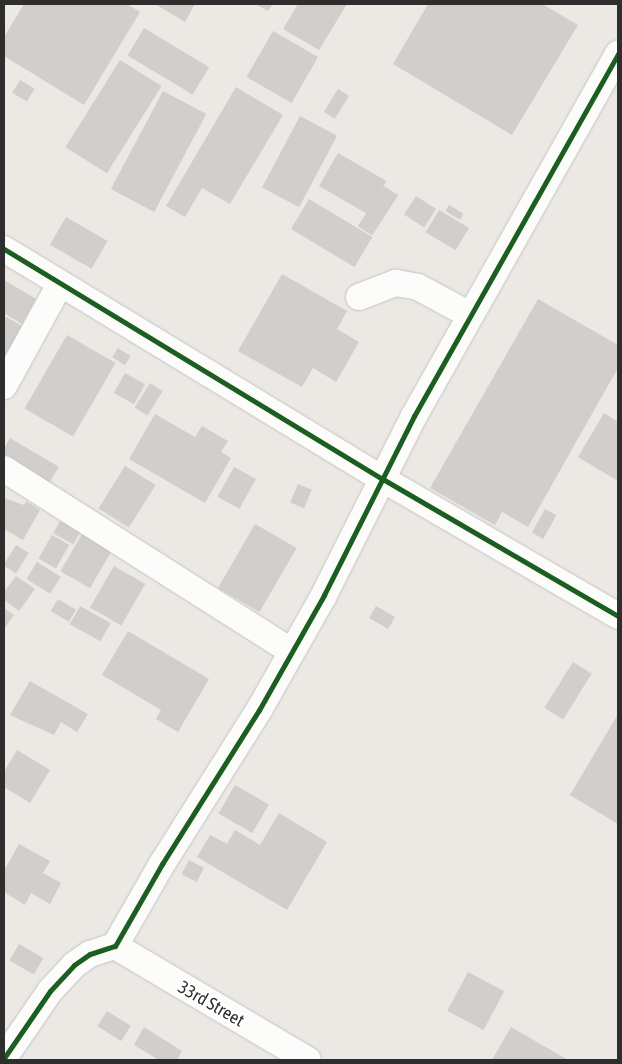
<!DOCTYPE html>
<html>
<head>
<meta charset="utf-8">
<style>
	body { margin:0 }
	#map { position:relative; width:622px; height:1064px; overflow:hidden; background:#ece8e4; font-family:"Asap Condensed",sans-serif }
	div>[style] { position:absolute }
	.building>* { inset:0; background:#d1cecb; transform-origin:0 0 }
	.roads { filter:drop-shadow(0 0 1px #c5c4c5) drop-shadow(0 0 1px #c5c4c5) }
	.minor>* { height:26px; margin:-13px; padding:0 13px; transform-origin:13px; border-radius:13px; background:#fcfcfb }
	.cycleway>* { height:5px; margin:-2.5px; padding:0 2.5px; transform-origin:2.5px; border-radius:2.5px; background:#1b5e20 }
	span { translate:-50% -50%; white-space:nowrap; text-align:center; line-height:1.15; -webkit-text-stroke:5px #fff; paint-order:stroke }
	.street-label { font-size:18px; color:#2e2e2e }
	.frame { position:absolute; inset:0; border:5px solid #2e2e2e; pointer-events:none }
</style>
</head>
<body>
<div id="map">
	<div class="building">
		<i style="clip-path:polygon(24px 4px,127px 4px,140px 12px,84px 105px,4px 56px,4px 37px)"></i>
		<i style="clip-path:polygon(155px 4px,195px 4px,185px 22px)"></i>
		<i style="clip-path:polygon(255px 4px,273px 4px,268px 11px)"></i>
		<i style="clip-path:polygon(298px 4px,347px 4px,319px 50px,283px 29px)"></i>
		<i style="clip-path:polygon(428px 4px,542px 4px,578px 25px,512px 135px,393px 64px)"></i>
		<i style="left:144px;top:28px;width:76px;height:32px;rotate:31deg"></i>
		<i style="left:273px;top:31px;width:52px;height:53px;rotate:30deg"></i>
		<i style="left:120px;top:60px;width:49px;height:103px;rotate:32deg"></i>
		<i style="left:20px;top:80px;width:17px;height:15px;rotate:31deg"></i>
		<i style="clip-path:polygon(236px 87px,283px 115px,230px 204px,202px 188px,185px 217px,166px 206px)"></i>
		<i style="left:338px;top:89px;width:13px;height:27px;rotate:32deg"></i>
		<i style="left:163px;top:91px;width:49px;height:111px;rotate:28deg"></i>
		<i style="left:300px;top:116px;width:42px;height:81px;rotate:28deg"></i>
		<i style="left:338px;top:153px;width:56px;height:38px;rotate:30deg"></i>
		<i style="left:384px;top:186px;width:17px;height:48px;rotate:33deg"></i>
		<i style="left:416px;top:196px;width:24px;height:22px;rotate:33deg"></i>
		<i style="left:309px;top:199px;width:74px;height:35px;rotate:31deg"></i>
		<i style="left:449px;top:205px;width:17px;height:7px;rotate:31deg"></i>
		<i style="left:439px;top:210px;width:35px;height:26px;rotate:31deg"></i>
		<i style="left:66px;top:217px;width:48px;height:32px;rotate:30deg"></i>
		<i style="clip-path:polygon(282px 274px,347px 311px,337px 329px,359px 342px,336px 382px,313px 368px,302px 387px,238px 351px)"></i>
		<i style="clip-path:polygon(4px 280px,36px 299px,22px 324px,4px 313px)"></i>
		<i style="clip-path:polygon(538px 299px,618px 345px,618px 368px,528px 527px,502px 512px,495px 525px,430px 488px)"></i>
		<i style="clip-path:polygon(4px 316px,22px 326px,4px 357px)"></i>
		<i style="left:67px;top:335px;width:56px;height:85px;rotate:30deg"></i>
		<i style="left:118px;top:348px;width:15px;height:11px;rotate:32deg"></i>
		<i style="left:125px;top:373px;width:23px;height:23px;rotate:29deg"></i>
		<i style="left:150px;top:383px;width:15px;height:29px;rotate:32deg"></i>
		<i style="clip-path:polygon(604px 413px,618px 422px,618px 481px,578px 457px)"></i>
		<i style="clip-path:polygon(155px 414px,195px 437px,202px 426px,228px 441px,221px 452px,231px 458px,205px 503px,129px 459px)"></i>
		<i style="clip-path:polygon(10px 438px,59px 467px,46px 488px,4px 464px,4px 449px)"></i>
		<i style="left:125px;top:466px;width:36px;height:50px;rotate:32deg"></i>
		<i style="left:234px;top:467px;width:25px;height:34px;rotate:29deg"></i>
		<i style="left:298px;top:484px;width:15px;height:20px;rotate:23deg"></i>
		<i style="clip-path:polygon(4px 498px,24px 505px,26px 501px,40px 510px,23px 540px,4px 529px)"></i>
		<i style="left:545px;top:509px;width:13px;height:27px;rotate:29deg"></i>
		<i style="left:60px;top:521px;width:23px;height:14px;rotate:29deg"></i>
		<i style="left:255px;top:524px;width:48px;height:74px;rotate:30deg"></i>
		<i style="left:82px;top:534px;width:34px;height:43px;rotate:30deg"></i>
		<i style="left:52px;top:535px;width:20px;height:27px;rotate:30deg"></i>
		<i style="left:16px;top:545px;width:15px;height:24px;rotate:32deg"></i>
		<i style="left:37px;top:562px;width:28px;height:20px;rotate:32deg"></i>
		<i style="left:114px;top:566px;width:36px;height:48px;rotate:30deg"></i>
		<i style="clip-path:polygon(16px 576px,35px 589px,19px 611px,4px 600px,4px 592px)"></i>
		<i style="left:58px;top:599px;width:21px;height:14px;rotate:31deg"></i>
		<i style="left:80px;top:606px;width:35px;height:21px;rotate:29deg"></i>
		<i style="left:376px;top:606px;width:22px;height:14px;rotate:30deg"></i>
		<i style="clip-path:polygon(4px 608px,14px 615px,4px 629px)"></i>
		<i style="clip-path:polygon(128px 631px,209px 679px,178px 732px,156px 719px,161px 710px,102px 675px)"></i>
		<i style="left:573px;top:662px;width:22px;height:54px;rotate:32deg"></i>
		<i style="clip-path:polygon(30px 681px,88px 714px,77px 732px,61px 722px,54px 735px,10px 715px)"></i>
		<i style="clip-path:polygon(618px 714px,618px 824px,570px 795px)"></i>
		<i style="clip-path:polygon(17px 750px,50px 770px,30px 803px,4px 787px,4px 772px)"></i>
		<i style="left:235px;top:785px;width:39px;height:33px;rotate:30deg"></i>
		<i style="clip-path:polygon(279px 813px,327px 842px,287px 910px,197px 857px,210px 835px,227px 844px,235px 830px,260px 845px)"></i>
		<i style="clip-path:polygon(19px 844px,50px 861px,43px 873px,61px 883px,50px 904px,31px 893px,25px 905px,4px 892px,4px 871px)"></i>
		<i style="left:189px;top:860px;width:17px;height:16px;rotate:28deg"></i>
		<i style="left:19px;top:944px;width:28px;height:19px;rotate:30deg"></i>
		<i style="left:468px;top:972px;width:41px;height:44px;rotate:28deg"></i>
		<i style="left:107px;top:1011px;width:28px;height:18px;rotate:32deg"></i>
		<i style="clip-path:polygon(144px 1027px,182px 1051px,177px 1060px,159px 1060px,134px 1045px)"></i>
		<i style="clip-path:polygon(511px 1027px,568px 1060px,492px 1060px)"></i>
	</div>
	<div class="roads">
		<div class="minor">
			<i style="left:4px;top:249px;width:441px;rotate:31.3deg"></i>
			<i style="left:381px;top:478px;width:274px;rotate:30.2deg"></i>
			<i style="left:359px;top:297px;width:40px;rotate:-21deg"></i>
			<i style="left:396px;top:283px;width:22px;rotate:10deg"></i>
			<i style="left:418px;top:287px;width:59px;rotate:28.3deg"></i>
			<i style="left:4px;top:386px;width:116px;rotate:-61.2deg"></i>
			<i style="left:4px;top:469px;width:340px;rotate:32.4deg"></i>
			<i style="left:115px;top:946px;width:224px;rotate:30.6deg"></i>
			<i style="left:4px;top:1058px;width:81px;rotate:-55.5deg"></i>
			<i style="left:50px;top:991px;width:35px;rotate:-47deg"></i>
			<i style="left:74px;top:965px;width:19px;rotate:-35deg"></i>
			<i style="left:90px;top:954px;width:26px;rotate:-18deg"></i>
			<i style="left:115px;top:946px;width:95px;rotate:-60.2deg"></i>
			<i style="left:162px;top:864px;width:182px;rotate:-57.8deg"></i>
			<i style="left:259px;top:710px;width:132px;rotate:-60.5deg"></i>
			<i style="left:324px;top:595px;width:200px;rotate:-63.3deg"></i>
			<i style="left:414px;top:416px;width:416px;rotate:-60.6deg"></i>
		</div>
	</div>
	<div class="cycleway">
		<i style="left:4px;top:249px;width:441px;rotate:31.3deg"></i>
		<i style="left:381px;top:478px;width:274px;rotate:30.2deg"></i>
		<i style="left:4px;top:1058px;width:81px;rotate:-55.5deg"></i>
		<i style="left:50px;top:991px;width:35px;rotate:-47deg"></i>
		<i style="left:74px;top:965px;width:19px;rotate:-35deg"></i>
		<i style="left:90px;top:954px;width:26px;rotate:-18deg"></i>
		<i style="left:115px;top:946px;width:95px;rotate:-60.2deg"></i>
		<i style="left:162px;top:864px;width:182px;rotate:-57.8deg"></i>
		<i style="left:259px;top:710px;width:132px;rotate:-60.5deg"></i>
		<i style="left:324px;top:595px;width:200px;rotate:-63.3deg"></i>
		<i style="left:414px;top:416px;width:416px;rotate:-60.6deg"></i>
	</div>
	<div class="street-label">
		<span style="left:211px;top:1004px;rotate:30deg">33rd Street</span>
	</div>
	<div class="frame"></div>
</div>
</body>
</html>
